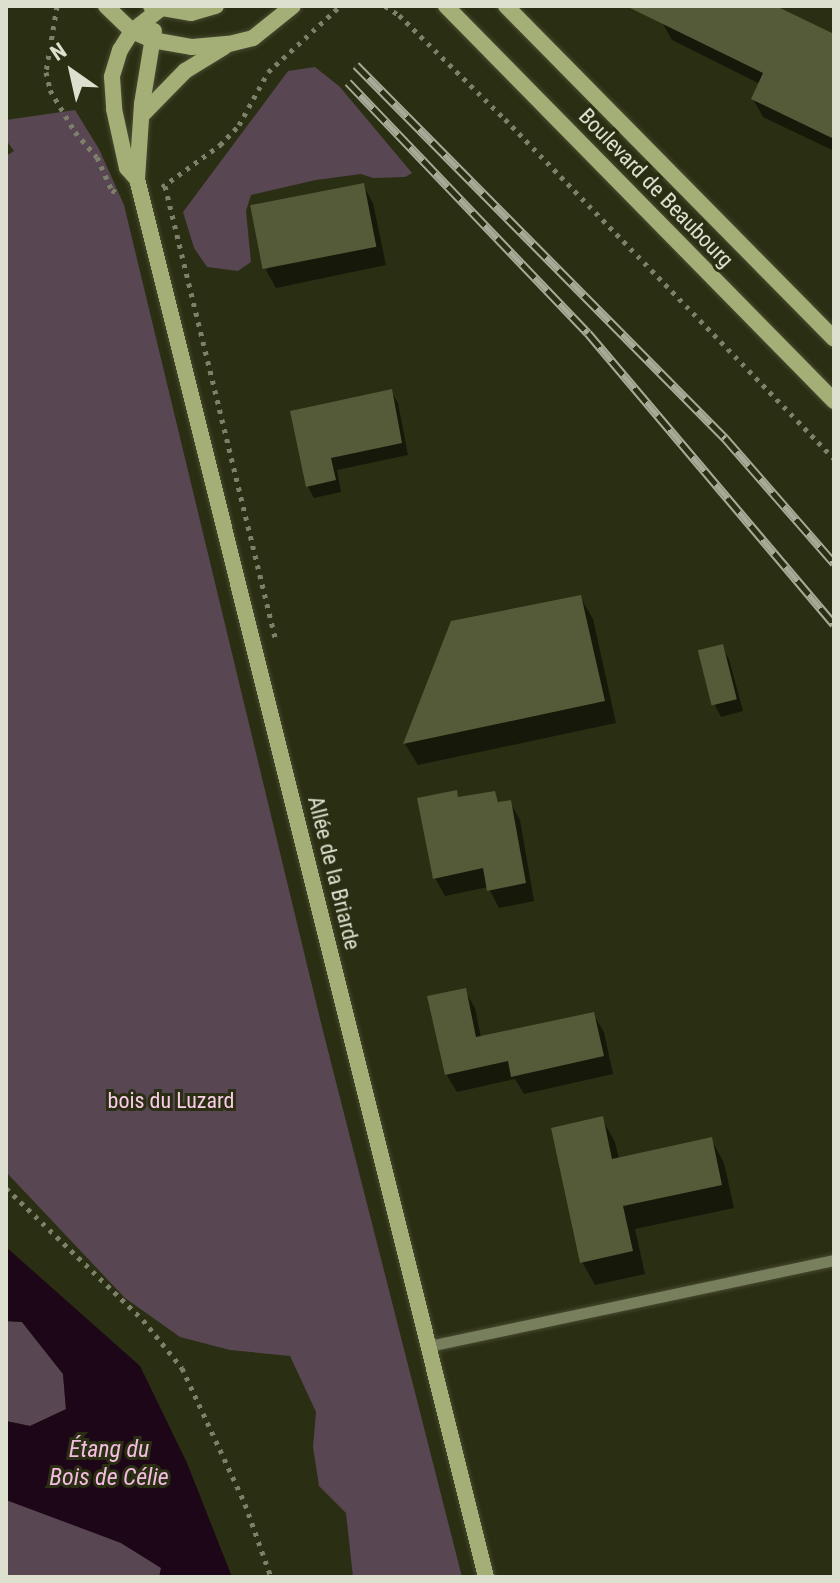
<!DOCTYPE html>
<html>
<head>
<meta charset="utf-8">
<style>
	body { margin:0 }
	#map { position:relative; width:840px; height:1583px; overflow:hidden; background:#2a2e12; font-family:"Roboto Condensed",sans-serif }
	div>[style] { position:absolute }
	.green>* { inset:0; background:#584652 }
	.water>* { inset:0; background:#1d0617 }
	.shadow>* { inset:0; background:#0007 }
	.building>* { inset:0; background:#555a39; transform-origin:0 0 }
	.path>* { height:5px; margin-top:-2.5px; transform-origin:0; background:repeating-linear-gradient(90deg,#7e816a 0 4px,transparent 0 10px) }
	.roads { filter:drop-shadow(0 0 2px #474a30) drop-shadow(0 0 2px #474a30) }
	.lane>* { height:11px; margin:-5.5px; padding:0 5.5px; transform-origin:5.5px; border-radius:5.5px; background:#787f5d }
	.secondary>* { height:16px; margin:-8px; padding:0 8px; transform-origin:8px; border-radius:8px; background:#a4ae77 }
	.rail>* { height:9px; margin-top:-4.5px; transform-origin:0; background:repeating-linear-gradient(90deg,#2a2e12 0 18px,#a7aa96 0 36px); box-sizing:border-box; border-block:2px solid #a7aa96 }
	span { translate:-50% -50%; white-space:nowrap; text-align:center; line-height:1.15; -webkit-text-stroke:6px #2a2e12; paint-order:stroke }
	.street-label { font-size:22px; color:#dde0cf }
	.park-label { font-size:22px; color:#faccea }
	.water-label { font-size:24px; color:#f5bce2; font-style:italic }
	.frame { position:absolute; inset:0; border:8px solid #dde0cf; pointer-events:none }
	.north { position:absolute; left:32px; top:32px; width:80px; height:80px; -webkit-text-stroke:6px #2a2e12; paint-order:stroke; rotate:326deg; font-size:22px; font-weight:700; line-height:32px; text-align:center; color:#dde0cf }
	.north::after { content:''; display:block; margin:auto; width:28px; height:36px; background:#dde0cf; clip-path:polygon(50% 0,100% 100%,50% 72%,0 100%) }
</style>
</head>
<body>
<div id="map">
	<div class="green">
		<i style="clip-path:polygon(315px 67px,340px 87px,412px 173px,405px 177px,373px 178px,361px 174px,316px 180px,251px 195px,246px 211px,251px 262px,238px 271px,207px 267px,194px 248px,183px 212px,288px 71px)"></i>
		<i style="clip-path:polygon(75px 110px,99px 149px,124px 205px,322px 1027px,462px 1577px,353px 1577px,346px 1513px,319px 1486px,313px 1447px,316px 1412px,290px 1356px,230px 1350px,180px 1337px,125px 1298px,6px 1172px,6px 156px,14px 151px,6px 140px,6px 120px)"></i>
		<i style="clip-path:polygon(6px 1321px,22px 1322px,63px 1374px,66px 1410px,30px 1426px,6px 1421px)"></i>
		<i style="clip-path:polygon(6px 1500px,40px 1510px,121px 1543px,162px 1568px,159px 1577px,6px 1577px)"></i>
	</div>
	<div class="water">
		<i style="clip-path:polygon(6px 1247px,140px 1366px,187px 1463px,232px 1577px,159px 1577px,161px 1568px,121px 1543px,6px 1500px,6px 1421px,30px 1426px,66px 1409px,63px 1374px,22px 1322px,6px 1321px)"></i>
	</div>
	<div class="shadow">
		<i style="clip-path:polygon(653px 6px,771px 6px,834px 36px,834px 151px,763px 117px,753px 99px,760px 84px,672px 40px)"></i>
		<i style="clip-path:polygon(363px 185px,373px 203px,386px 265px,276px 288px,266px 270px)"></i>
		<i style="clip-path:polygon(391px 391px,398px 403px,408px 455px,337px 470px,341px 492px,314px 498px,308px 487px,292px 412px)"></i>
		<i style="clip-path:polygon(580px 597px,593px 619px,616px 723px,418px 765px,405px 744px,452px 622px)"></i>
		<i style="clip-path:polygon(722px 647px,729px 659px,743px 711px,721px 717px,715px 705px)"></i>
		<i style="clip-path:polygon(456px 793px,459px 799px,494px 793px,500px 804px,510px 802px,520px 820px,534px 901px,499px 908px,488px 887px,445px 896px,435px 878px)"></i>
		<i style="clip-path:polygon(465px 991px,475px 1008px,481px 1038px,593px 1014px,604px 1032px,613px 1074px,524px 1094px,515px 1079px,457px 1092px,446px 1074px)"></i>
		<i style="clip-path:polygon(602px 1119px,615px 1142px,619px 1159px,711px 1139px,724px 1163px,734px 1208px,635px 1229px,645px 1274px,595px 1285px,582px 1262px)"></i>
	</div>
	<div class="building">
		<i style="clip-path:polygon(626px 6px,776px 6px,834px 34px,834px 139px,751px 99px,763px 73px)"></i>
		<i style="left:364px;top:183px;width:65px;height:116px;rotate:79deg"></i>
		<i style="clip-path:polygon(392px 389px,402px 443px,331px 458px,336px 480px,306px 487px,290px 411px)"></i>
		<i style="clip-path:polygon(581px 595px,605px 701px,403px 744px,451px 621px)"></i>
		<i style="left:723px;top:644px;width:57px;height:26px;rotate:76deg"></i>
		<i style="clip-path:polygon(457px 790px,458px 797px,495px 791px,498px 802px,511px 800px,526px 883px,487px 891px,483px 868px,433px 879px,417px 798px)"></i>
		<i style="clip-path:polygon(466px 988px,476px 1037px,594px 1012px,604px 1056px,511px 1077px,508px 1061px,445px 1075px,427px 996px)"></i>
		<i style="clip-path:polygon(603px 1116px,612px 1159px,712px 1137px,722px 1185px,623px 1206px,633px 1251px,580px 1263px,551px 1128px)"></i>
	</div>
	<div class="path">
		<i style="left:57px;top:6px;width:67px;rotate:99.5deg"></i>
		<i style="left:46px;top:72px;width:18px;rotate:77deg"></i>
		<i style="left:50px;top:90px;width:49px;rotate:59.2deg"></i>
		<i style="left:75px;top:132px;width:33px;rotate:49deg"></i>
		<i style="left:97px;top:157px;width:36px;rotate:66deg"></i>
		<i style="left:112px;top:190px;width:10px;rotate:29deg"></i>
		<i style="left:385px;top:6px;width:17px;rotate:33deg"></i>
		<i style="left:399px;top:15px;width:148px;rotate:44.5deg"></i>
		<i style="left:505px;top:119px;width:473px;rotate:45.9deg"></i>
		<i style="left:165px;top:186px;width:467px;rotate:76.3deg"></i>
		<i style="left:162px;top:187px;width:72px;rotate:-35.9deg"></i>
		<i style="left:220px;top:145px;width:28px;rotate:-46deg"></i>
		<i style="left:239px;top:125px;width:60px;rotate:-61.3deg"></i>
		<i style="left:268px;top:72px;width:98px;rotate:-42.5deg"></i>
		<i style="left:6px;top:1188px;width:190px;rotate:43.9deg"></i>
		<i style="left:143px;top:1320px;width:62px;rotate:50.9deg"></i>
		<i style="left:182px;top:1368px;width:150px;rotate:65.1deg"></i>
		<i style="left:245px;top:1504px;width:77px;rotate:70.4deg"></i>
	</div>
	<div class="roads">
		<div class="lane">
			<i style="left:429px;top:1346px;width:414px;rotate:-12deg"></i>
		</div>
		<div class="secondary">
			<i style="left:106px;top:6px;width:36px;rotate:44deg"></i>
			<i style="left:132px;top:31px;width:22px;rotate:24deg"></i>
			<i style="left:152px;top:40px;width:41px;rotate:9.9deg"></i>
			<i style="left:192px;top:47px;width:37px;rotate:-5deg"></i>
			<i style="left:229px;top:44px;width:25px;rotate:-14deg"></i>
			<i style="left:253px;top:38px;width:51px;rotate:-38.7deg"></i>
			<i style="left:151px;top:6px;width:41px;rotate:9.9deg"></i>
			<i style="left:191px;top:13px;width:26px;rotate:-16deg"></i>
			<i style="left:446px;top:6px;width:554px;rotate:45.51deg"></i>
			<i style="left:506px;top:6px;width:467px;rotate:45.4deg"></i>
			<i style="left:159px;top:10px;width:34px;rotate:142deg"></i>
			<i style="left:132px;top:31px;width:22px;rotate:122deg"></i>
			<i style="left:120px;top:50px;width:28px;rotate:107deg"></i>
			<i style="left:112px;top:77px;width:32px;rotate:86deg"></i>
			<i style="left:114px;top:109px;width:60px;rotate:77.6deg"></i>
			<i style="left:127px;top:168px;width:15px;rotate:48deg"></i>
			<i style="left:137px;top:179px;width:1441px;rotate:75.98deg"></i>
			<i style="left:143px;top:114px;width:60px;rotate:-45.7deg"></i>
			<i style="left:185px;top:71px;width:46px;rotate:-31.6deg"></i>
			<i style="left:137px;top:179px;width:75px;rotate:-86.2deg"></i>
			<i style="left:142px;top:104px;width:74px;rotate:-80.7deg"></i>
		</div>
	</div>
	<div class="rail">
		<i style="left:356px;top:65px;width:525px;rotate:45.31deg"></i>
		<i style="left:725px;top:438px;width:166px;rotate:48.9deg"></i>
		<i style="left:348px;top:82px;width:347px;rotate:46.3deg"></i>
		<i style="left:588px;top:333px;width:381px;rotate:49.8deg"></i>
	</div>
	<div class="street-label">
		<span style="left:656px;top:188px;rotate:46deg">Boulevard de Beaubourg</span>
		<span style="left:334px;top:873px;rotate:76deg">Allée de la Briarde</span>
	</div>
	<div class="park-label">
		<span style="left:171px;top:1101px">bois du Luzard</span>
	</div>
	<div class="water-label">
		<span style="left:109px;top:1464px">Étang du<br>Bois de Célie</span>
	</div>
	<div class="frame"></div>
	<div class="north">N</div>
</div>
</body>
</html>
